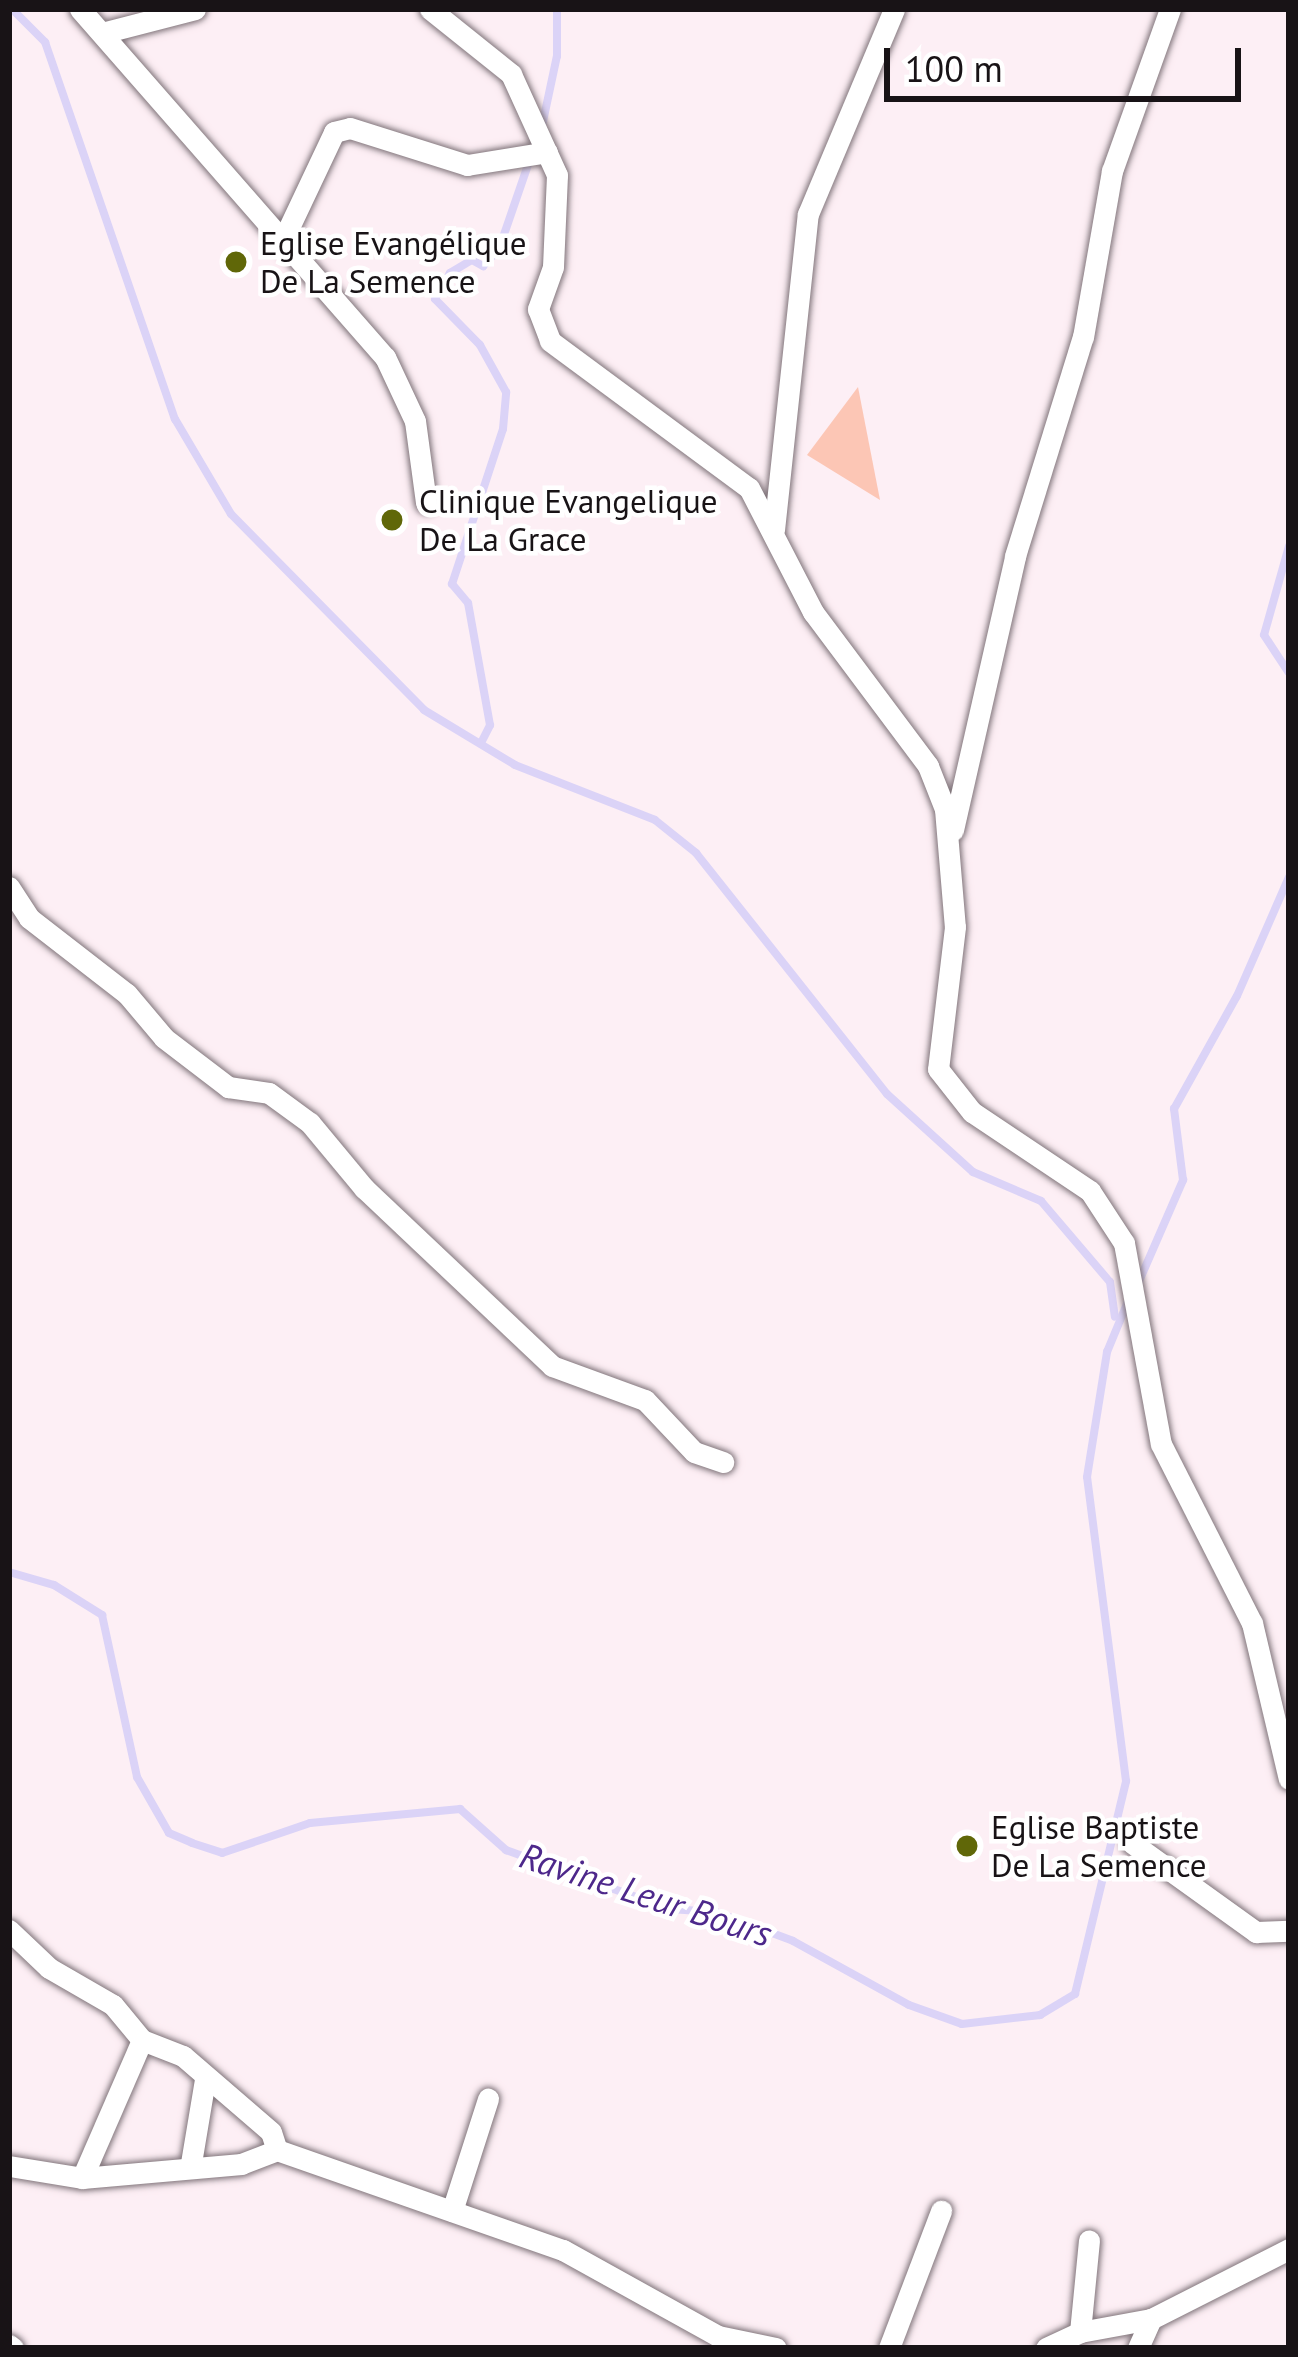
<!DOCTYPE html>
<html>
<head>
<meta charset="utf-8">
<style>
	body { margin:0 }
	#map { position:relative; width:1298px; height:2357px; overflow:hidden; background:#fdeff5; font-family:"PT Sans",sans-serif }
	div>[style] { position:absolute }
	.green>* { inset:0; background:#fcc6b5 }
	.stream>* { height:8px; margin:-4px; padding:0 4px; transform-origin:4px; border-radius:4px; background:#dbd3f7 }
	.roads { filter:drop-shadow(0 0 3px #81757b) drop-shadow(0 0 3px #81757b) }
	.street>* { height:21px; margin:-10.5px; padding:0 10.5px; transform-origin:10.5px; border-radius:10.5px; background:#fff }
	.dots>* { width:33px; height:33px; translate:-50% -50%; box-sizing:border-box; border:6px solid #fff; border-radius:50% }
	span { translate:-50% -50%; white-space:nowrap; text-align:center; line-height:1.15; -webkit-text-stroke:9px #fff; paint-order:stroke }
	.poi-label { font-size:33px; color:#181316 }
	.left { translate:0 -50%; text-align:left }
	.water-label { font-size:36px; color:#4d288b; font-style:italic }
	.frame { position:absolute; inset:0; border:12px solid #181316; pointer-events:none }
	.scale { position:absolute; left:884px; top:48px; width:357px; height:54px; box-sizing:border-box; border:6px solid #181316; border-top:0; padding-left:15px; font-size:36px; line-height:42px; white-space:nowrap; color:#181316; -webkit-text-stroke:9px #fff; paint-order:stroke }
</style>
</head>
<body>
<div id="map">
	<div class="green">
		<i style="clip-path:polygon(858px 387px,880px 500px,807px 455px)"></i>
	</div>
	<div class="stream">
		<i style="left:12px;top:9px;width:47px;rotate:45deg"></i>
		<i style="left:45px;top:42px;width:399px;rotate:71deg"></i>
		<i style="left:175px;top:419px;width:110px;rotate:59.5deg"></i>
		<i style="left:231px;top:514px;width:275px;rotate:45.4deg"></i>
		<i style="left:424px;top:710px;width:106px;rotate:31.1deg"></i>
		<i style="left:515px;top:765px;width:150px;rotate:21.4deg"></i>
		<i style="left:655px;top:820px;width:53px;rotate:38.8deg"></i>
		<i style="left:696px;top:853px;width:308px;rotate:51.6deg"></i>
		<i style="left:887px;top:1094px;width:116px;rotate:42.2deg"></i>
		<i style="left:973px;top:1172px;width:74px;rotate:23.1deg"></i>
		<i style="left:1041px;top:1201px;width:106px;rotate:49.6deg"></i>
		<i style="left:1110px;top:1282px;width:35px;rotate:82deg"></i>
		<i style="left:541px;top:131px;width:77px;rotate:-78deg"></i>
		<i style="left:557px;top:56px;width:47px;rotate:-90deg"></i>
		<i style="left:1289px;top:546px;width:92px;rotate:105.7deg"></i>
		<i style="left:1264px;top:635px;width:45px;rotate:56.7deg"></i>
		<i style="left:481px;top:743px;width:20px;rotate:-63deg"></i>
		<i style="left:490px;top:725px;width:124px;rotate:-100.2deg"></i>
		<i style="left:468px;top:603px;width:25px;rotate:-130deg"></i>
		<i style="left:452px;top:584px;width:163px;rotate:-71.8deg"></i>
		<i style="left:503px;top:429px;width:37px;rotate:-85deg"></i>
		<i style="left:506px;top:392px;width:54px;rotate:-119deg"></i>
		<i style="left:480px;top:345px;width:64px;rotate:-134.4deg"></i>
		<i style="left:435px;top:299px;width:30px;rotate:-60deg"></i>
		<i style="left:450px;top:273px;width:26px;rotate:-31deg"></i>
		<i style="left:472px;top:260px;width:13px;rotate:29deg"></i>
		<i style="left:483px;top:266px;width:23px;rotate:-47deg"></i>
		<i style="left:499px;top:249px;width:98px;rotate:-71deg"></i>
		<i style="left:1137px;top:1286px;width:116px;rotate:-66.5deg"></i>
		<i style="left:1183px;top:1180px;width:72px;rotate:-97.2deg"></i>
		<i style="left:1174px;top:1109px;width:129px;rotate:-60.9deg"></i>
		<i style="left:1237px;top:996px;width:130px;rotate:-66.4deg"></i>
		<i style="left:9px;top:1572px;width:47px;rotate:16.1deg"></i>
		<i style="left:54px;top:1585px;width:57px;rotate:32deg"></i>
		<i style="left:102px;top:1615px;width:166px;rotate:77.8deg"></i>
		<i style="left:137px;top:1777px;width:64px;rotate:60.3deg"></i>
		<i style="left:169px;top:1833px;width:25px;rotate:23deg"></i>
		<i style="left:192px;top:1843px;width:32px;rotate:18deg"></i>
		<i style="left:222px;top:1853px;width:93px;rotate:-18.8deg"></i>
		<i style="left:310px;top:1823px;width:151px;rotate:-5.3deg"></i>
		<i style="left:460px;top:1809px;width:62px;rotate:41.7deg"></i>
		<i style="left:506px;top:1850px;width:173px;rotate:19.9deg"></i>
		<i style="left:669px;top:1909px;width:47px;rotate:3.7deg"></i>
		<i style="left:716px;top:1912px;width:82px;rotate:20.6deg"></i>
		<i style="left:793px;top:1941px;width:132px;rotate:28.9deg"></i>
		<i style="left:909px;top:2005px;width:56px;rotate:19.7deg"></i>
		<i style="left:962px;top:2024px;width:79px;rotate:-6.6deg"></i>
		<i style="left:1040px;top:2015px;width:41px;rotate:-31deg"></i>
		<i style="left:1075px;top:1994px;width:219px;rotate:-76.5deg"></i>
		<i style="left:1126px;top:1781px;width:306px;rotate:-97.3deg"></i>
		<i style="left:1087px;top:1477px;width:127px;rotate:-80.9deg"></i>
		<i style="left:1107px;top:1352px;width:57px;rotate:-67.5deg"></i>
	</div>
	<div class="roads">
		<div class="street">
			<i style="left:80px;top:9px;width:463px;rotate:48.8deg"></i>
			<i style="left:385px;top:357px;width:71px;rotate:64.9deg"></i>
			<i style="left:415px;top:421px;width:82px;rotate:82.3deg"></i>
			<i style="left:430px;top:9px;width:104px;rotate:38.7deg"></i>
			<i style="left:511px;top:74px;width:111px;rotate:65.5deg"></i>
			<i style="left:557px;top:175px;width:92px;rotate:92.5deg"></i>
			<i style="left:553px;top:267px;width:45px;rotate:109.7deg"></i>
			<i style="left:538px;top:309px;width:34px;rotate:69deg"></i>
			<i style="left:550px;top:341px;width:247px;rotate:36.5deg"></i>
			<i style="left:749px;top:488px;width:140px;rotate:62.7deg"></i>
			<i style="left:813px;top:612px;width:192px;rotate:53.2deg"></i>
			<i style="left:928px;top:766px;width:46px;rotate:68.4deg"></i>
			<i style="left:945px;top:809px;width:118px;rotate:85.2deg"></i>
			<i style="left:955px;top:927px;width:143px;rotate:96.8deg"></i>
			<i style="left:938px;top:1069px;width:55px;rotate:51.7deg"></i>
			<i style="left:972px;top:1112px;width:142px;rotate:33.8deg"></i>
			<i style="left:1090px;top:1191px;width:62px;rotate:56.8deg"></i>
			<i style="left:1124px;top:1243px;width:204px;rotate:79.6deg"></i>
			<i style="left:1161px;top:1444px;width:201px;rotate:63.1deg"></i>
			<i style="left:1252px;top:1623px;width:160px;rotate:76.7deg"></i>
			<i style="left:106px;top:32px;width:92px;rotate:-14.5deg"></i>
			<i style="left:284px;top:238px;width:117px;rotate:-64.7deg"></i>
			<i style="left:334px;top:132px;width:16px;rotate:-14deg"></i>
			<i style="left:350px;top:128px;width:123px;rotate:17.5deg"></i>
			<i style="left:467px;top:165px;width:81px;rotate:-9.2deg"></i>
			<i style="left:774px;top:530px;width:318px;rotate:-83.9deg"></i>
			<i style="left:808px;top:214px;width:222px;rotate:-67.2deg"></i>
			<i style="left:953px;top:830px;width:281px;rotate:-77.2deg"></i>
			<i style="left:1015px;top:556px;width:229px;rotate:-72.8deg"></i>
			<i style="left:1083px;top:337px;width:169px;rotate:-80.1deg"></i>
			<i style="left:1112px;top:171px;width:172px;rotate:-70.3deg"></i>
			<i style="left:9px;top:887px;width:37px;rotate:57deg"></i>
			<i style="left:29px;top:918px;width:124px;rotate:37.8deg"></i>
			<i style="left:127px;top:994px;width:57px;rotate:49.9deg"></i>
			<i style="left:164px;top:1038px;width:81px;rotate:37.4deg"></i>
			<i style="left:228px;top:1087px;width:41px;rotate:8.3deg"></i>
			<i style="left:269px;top:1093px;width:51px;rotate:36.2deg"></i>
			<i style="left:310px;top:1123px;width:85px;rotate:50.3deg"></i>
			<i style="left:364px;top:1188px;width:259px;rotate:43.4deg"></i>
			<i style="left:552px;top:1366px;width:99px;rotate:20.1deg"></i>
			<i style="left:645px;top:1400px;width:71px;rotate:46.7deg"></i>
			<i style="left:694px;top:1452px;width:31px;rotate:19deg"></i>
			<i style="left:1132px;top:1843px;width:153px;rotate:35.7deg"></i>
			<i style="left:1256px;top:1932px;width:33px;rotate:-2deg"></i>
			<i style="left:9px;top:1930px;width:55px;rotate:43.5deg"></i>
			<i style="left:49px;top:1968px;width:74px;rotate:30deg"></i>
			<i style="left:113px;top:2005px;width:45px;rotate:50.4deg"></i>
			<i style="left:142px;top:2040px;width:44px;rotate:21.3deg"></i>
			<i style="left:183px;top:2056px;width:116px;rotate:40.8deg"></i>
			<i style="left:271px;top:2132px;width:19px;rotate:72deg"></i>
			<i style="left:191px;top:2163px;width:85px;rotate:-80.5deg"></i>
			<i style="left:9px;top:2166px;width:74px;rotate:9.3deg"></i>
			<i style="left:82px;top:2178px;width:160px;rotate:-5deg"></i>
			<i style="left:241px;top:2164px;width:39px;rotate:-21deg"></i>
			<i style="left:277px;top:2150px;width:303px;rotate:19.3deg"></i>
			<i style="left:563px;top:2250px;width:177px;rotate:29deg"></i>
			<i style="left:718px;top:2336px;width:59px;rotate:11.7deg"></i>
			<i style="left:82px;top:2178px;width:150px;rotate:-66.5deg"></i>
			<i style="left:452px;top:2211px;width:118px;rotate:-72.2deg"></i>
			<i style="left:1080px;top:2332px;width:92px;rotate:-84.4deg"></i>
			<i style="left:9px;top:2345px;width:5px;rotate:37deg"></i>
			<i style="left:889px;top:2348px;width:147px;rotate:-69.2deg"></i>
			<i style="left:1046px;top:2348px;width:38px;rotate:-25deg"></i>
			<i style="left:1080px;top:2332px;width:72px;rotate:-10.4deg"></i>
			<i style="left:1151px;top:2319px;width:155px;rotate:-26.9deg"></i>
			<i style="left:1138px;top:2348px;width:32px;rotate:-66deg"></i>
		</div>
	</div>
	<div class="dots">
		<i style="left:236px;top:262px;background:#606708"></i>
		<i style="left:392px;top:520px;background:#606708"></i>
		<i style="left:967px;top:1846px;background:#606708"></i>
	</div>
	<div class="poi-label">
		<span class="left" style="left:260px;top:262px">Eglise Evangélique<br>De La Semence</span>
		<span class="left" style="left:419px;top:520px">Clinique Evangelique<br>De La Grace</span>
		<span class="left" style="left:991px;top:1846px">Eglise Baptiste<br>De La Semence</span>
	</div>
	<div class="water-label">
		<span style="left:646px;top:1894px;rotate:18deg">Ravine Leur Bours</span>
	</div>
	<div class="frame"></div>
	<div class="scale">100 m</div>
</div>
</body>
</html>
